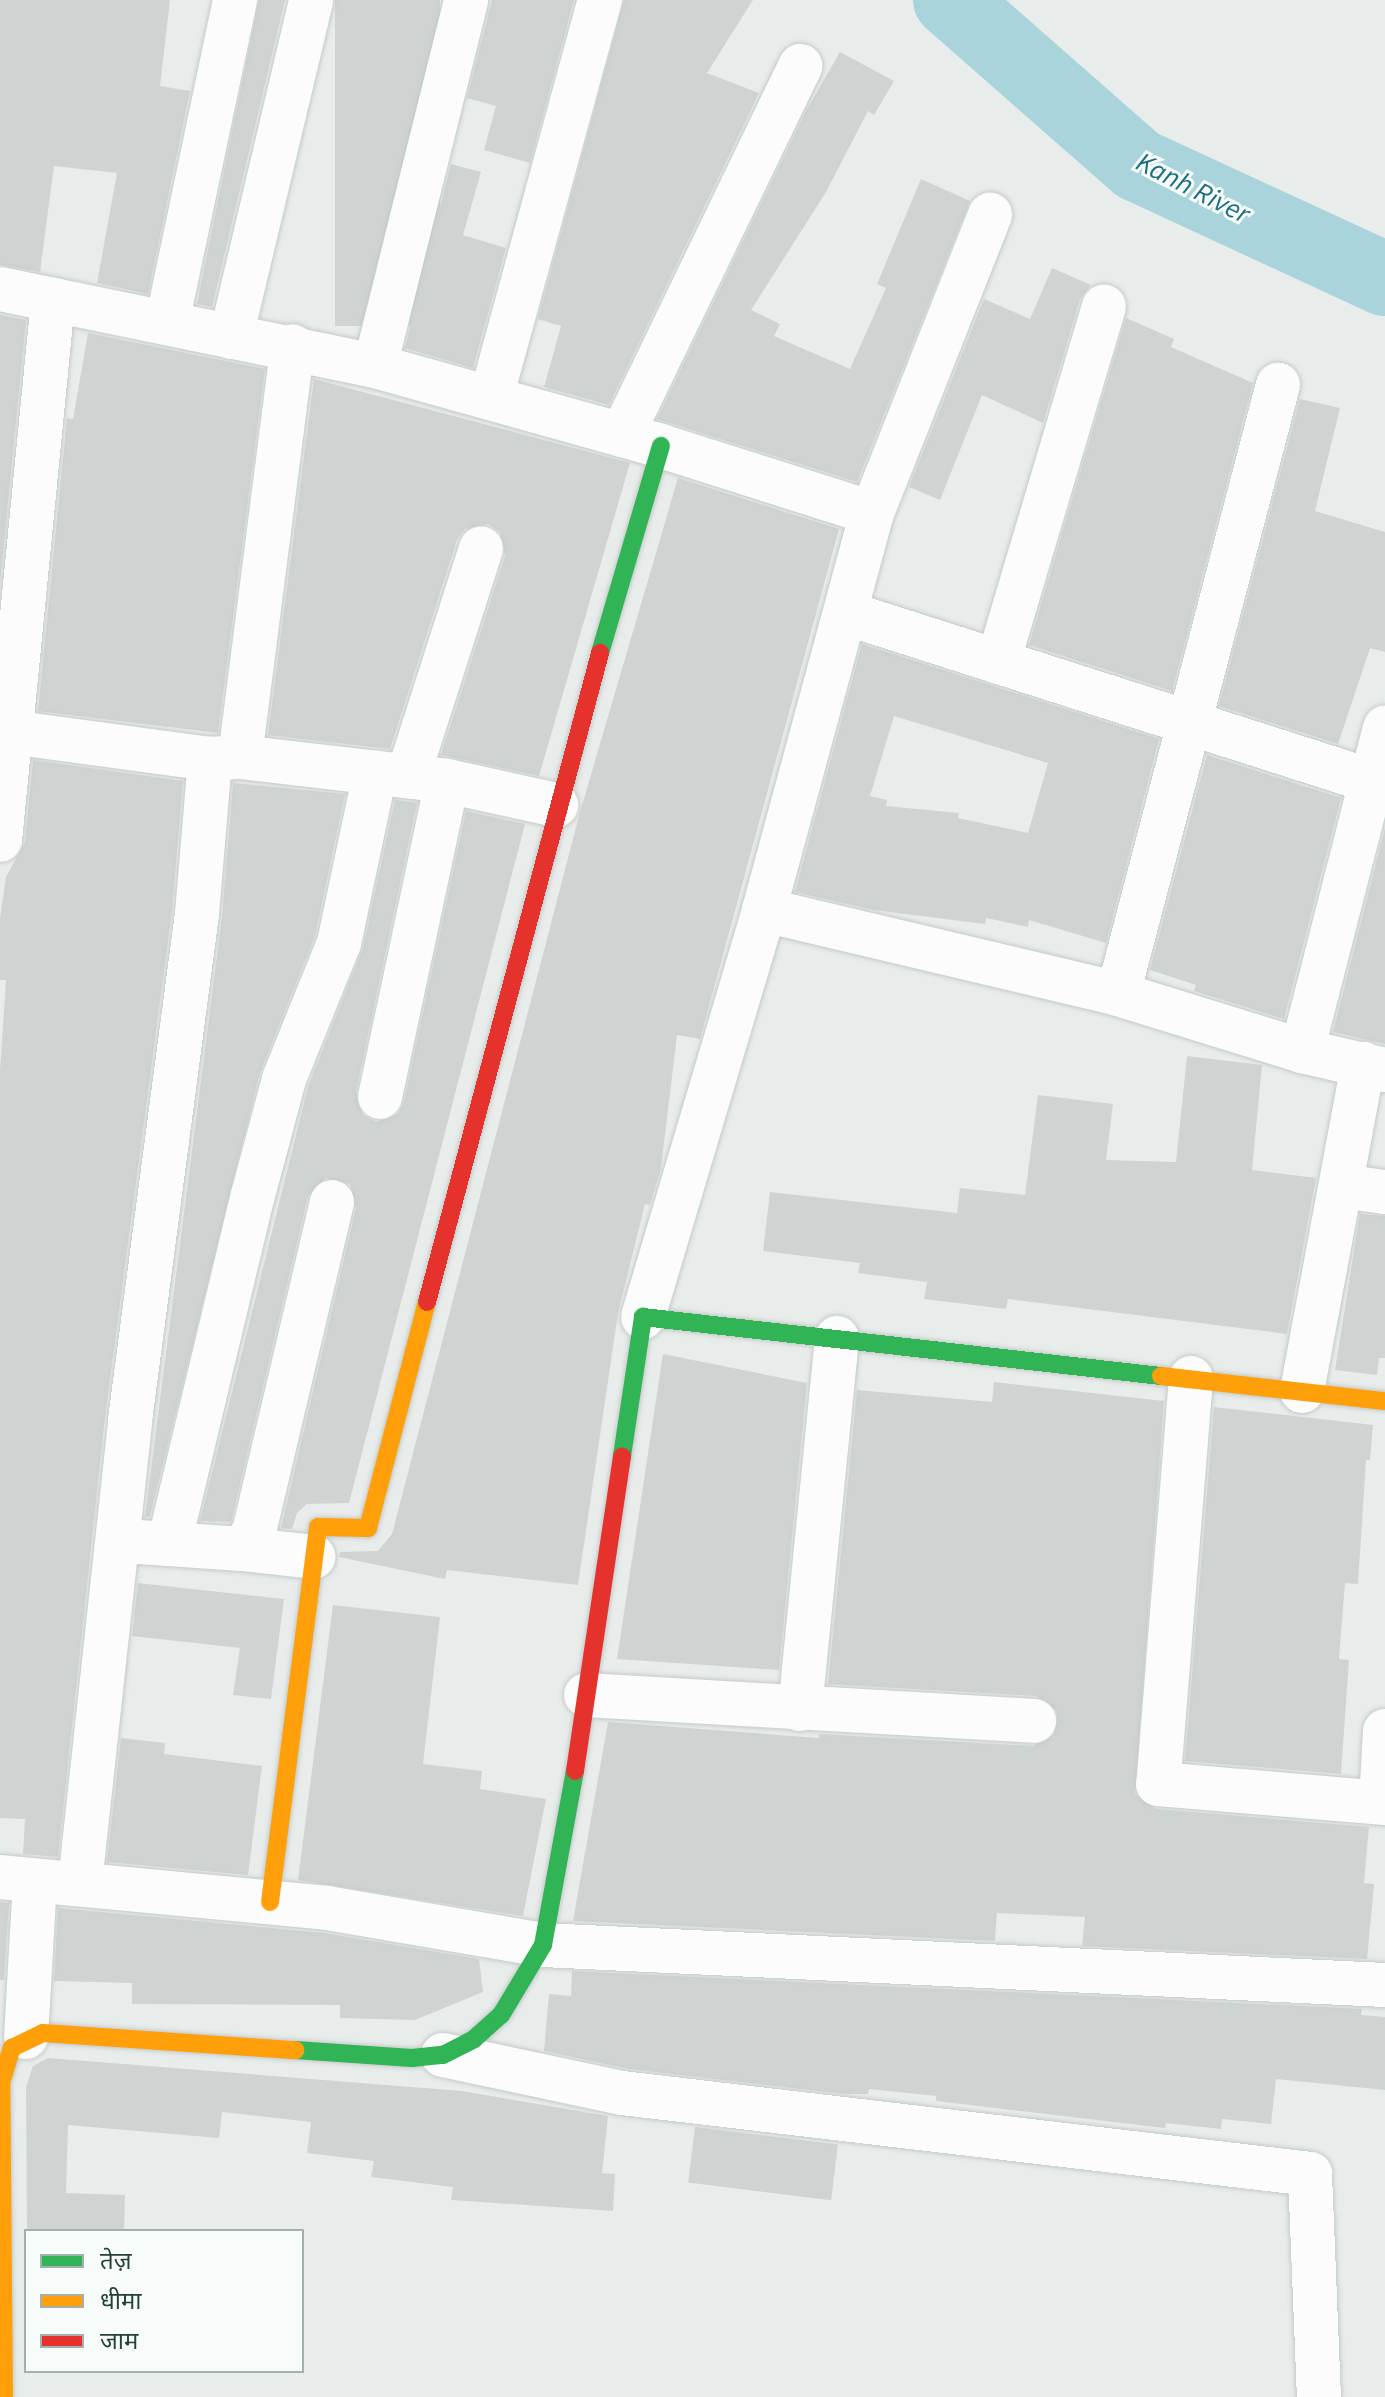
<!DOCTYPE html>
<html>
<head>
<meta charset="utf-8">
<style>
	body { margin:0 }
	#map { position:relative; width:1385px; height:2397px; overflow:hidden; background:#e8edeb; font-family:"Source Sans 3","Noto Sans Devanagari",sans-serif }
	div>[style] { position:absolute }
	.river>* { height:74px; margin:-37px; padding:0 37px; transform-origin:37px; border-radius:37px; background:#a9d4db }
	.building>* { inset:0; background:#cfd4d2; transform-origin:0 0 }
	.roads { filter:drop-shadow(0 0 2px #c5cac8) drop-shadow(0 0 2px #c5cac8) }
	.street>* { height:44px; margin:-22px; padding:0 22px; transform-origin:22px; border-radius:22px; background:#fcfcfc }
	.fast>* { height:18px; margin:-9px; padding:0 9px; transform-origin:9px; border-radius:9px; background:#30b455 }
	.slow>* { height:18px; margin:-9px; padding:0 9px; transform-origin:9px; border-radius:9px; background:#ff9f0a }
	.jam>* { height:18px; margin:-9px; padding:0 9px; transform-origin:9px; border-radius:9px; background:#e5322d }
	span { translate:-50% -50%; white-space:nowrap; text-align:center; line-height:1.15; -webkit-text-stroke:6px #f7fbf9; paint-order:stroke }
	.water-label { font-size:28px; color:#1c6f80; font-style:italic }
	.legend { position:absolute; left:24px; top:2229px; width:280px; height:144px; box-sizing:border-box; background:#f7fbf9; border:2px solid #a3b1ad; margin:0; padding:10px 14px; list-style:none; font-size:24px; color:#24423a }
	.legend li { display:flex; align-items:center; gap:16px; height:40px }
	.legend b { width:40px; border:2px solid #a3b1ad }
</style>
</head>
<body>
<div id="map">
	<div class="river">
		<i style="left:950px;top:0;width:250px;rotate:41.3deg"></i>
		<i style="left:1138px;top:165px;width:272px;rotate:24.8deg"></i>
	</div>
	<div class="building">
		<i style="clip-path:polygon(0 0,170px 0,160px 86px,190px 91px,148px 294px,97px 283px,117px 173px,54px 166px,40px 272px,0 265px)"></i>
		<i style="clip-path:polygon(259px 0,285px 0,212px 307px,197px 304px)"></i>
		<i style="left:335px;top:0;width:105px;height:326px"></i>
		<i style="clip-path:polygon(492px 0,574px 0,530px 163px,484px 150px,496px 106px,467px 98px)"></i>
		<i style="clip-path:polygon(624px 0,753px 0,707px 73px,759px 93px,609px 405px,544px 387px,561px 326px,538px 319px)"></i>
		<i style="clip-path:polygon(840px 52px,894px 81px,874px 115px,868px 111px,826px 192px,751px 310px,780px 324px,774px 336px,850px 369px,886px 288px,877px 284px,921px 179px,970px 201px,857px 482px,657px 419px,806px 111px)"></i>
		<i style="clip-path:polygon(451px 164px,481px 172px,463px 235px,506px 248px,473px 368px,405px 348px)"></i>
		<i style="clip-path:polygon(1052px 268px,1091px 285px,1080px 299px,1043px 423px,982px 395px,940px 500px,909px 487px,984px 299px,1030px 319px)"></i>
		<i style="clip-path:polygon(0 315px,26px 320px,0 584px)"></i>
		<i style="clip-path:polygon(1126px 318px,1174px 339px,1171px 347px,1253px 383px,1172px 691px,1029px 645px)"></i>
		<i style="clip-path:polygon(88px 333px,265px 369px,218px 733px,38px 711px,67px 418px,73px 419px)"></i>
		<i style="clip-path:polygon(314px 379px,630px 463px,539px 776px,441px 755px,505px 556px,500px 532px,488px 524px,465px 529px,457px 540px,390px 749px,268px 735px)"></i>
		<i style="clip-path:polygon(1300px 399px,1340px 408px,1315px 511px,1385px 532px,1385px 652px,1370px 648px,1338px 744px,1219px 706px)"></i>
		<i style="clip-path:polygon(678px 478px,839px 529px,700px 1039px,677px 1035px,661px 1168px,650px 1205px,645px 1204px,618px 1313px,578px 1585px,447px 1570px,445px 1579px,339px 1557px,340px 1552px,378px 1551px,392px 1534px,580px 812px)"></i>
		<i style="clip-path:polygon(evenodd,862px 644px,1159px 739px,1106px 943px,1029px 920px,1028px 927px,986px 918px,985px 924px,873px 910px,795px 892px,862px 644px,894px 716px,1048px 763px,1028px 833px,958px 818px,959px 813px,886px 806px,887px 800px,870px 796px,894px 716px)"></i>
		<i style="clip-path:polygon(1207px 755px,1341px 798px,1284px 1019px,1194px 991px,1196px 985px,1150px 970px)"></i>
		<i style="clip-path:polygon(33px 760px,183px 781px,172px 911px,105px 1417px,58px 1857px,23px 1854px,25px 1819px,0 1818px,0 1070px,6px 980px,0 980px,0 918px,6px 877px,25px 842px)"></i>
		<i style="clip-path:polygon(233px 783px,345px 794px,315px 936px,260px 1073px,150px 1516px,145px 1517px,222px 917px)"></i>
		<i style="clip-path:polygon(395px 800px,417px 803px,356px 1092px,363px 1115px,376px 1122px,398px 1114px,404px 1102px,466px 811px,525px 824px,349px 1503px,307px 1504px,297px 1513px,292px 1529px,281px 1528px,356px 1208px,350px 1184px,326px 1178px,308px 1196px,231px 1522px,200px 1521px,308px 1087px,363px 948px)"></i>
		<i style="clip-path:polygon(1385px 828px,1385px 1044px,1333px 1032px)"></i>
		<i style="clip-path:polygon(1187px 1056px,1262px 1065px,1252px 1170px,1316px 1178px,1287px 1334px,1008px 1299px,1006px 1309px,924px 1299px,927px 1282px,858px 1273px,860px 1263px,763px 1251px,770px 1192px,957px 1213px,960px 1188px,1025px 1195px,1038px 1095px,1113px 1104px,1106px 1160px,1176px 1162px)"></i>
		<i style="clip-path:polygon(1360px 1214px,1385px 1216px,1385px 1358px,1379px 1358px,1377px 1375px,1335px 1370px)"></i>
		<i style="clip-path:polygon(663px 1354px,807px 1383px,779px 1670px,617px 1659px)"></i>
		<i style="clip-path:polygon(994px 1382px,1164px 1401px,1135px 1794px,1156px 1809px,1369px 1827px,1364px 1883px,1374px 1884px,1367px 1959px,1082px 1946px,1085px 1917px,997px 1913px,995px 1941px,573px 1921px,608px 1722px,819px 1738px,819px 1734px,1033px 1746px,1054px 1735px,1057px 1711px,1036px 1696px,828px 1684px,857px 1390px,992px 1402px)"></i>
		<i style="clip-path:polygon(1214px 1407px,1373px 1425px,1370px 1460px,1366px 1460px,1358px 1584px,1345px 1583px,1339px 1659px,1349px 1660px,1341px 1774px,1185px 1761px)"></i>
		<i style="clip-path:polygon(138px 1583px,284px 1599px,271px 1699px,233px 1695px,240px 1648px,132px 1636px)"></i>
		<i style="clip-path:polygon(333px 1605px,440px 1617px,423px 1764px,482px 1771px,480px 1789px,546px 1799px,523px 1916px,298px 1880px)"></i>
		<i style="clip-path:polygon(121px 1738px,165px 1743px,164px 1754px,262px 1766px,248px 1875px,107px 1862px)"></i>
		<i style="clip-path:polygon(0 1902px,9px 1903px,4px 1980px,0 1980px)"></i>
		<i style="clip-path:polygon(58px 1908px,324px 1933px,479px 1959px,483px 1992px,415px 2020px,340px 2018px,340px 2005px,132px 2004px,132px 1983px,54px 1981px)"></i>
		<i style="clip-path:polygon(572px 1971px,1362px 2009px,1361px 2015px,1385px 2017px,1385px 2090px,1276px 2079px,1271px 2124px,1222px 2119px,1221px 2129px,1166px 2123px,1165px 2128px,936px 2101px,936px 2096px,869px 2089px,868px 2094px,843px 2094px,629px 2069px,544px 2051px,549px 1994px,571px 1996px)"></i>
		<i style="clip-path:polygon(48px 2058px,462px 2091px,608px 2116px,602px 2173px,615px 2174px,613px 2211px,451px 2200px,453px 2187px,371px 2177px,374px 2161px,307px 2153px,311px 2122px,222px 2112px,219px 2138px,68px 2125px,66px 2193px,125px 2195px,124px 2231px,27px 2231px,26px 2087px,33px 2066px)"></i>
		<i style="left:695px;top:2127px;width:144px;height:56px;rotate:7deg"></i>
	</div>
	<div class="roads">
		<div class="street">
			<i style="left:0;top:289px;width:383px;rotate:11.6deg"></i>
			<i style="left:375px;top:366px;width:297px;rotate:15.6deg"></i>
			<i style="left:661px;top:446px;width:221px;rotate:17.6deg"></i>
			<i style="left:167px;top:323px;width:330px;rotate:-78.1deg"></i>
			<i style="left:231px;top:337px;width:346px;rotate:-76.6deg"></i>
			<i style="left:375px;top:366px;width:377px;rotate:-76deg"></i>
			<i style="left:491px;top:398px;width:413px;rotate:-74.7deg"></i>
			<i style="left:622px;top:435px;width:410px;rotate:-64.2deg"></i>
			<i style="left:846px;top:613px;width:551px;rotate:17.74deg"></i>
			<i style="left:998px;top:662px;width:371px;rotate:-73.4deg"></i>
			<i style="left:10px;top:732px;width:202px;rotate:7.7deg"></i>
			<i style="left:210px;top:759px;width:30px;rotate:-4deg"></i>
			<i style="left:240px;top:757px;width:208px;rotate:6.6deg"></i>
			<i style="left:447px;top:781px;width:112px;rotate:12.4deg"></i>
			<i style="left:240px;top:757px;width:414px;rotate:-82.7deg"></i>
			<i style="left:408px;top:776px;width:239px;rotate:-72.2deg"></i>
			<i style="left:0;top:840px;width:543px;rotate:-84.39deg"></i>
			<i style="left:764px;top:910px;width:364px;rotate:13.3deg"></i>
			<i style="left:1118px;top:994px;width:193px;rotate:17.2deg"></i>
			<i style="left:1302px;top:1051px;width:85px;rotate:12.9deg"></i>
			<i style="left:1118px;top:994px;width:630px;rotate:-75.28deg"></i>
			<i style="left:1302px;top:1051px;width:334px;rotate:-75.6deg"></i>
			<i style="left:380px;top:1097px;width:323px;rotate:-78deg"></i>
			<i style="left:1341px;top:1186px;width:44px;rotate:7.8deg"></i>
			<i style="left:643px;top:1317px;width:425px;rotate:-73.4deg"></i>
			<i style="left:764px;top:910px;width:411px;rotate:-74.8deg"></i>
			<i style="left:872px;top:513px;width:321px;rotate:-68.4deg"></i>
			<i style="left:1191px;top:1378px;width:407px;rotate:94.6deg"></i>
			<i style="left:1158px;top:1784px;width:228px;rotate:4.8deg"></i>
			<i style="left:1302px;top:1391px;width:333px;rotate:-79.4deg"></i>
			<i style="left:139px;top:1542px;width:103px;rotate:3.9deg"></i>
			<i style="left:242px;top:1549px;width:21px;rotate:-55deg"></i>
			<i style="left:254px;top:1532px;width:339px;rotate:-76.7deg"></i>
			<i style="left:169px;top:1544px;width:359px;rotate:-76.5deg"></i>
			<i style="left:253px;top:1195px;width:120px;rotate:-75deg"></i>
			<i style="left:284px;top:1079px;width:147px;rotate:-68deg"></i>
			<i style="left:339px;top:943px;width:174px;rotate:-78deg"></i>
			<i style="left:242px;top:1549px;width:72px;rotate:6.3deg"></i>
			<i style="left:586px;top:1695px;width:449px;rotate:3.3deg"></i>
			<i style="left:800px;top:1709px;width:373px;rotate:-84.3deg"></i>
			<i style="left:1381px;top:1802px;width:71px;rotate:-86.8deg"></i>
			<i style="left:0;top:1877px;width:328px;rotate:5.4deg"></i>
			<i style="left:327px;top:1908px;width:219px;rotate:9.7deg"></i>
			<i style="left:543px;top:1945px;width:843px;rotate:2.72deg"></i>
			<i style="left:80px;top:1883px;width:466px;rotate:-83.8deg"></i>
			<i style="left:130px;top:1420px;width:510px;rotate:-82.46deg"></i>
			<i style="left:197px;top:914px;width:156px;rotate:-85.2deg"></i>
			<i style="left:26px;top:2037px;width:156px;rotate:-86.7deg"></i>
			<i style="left:443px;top:2055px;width:183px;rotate:12deg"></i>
			<i style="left:622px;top:2093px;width:693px;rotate:6.71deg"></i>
			<i style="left:1310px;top:2174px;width:223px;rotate:87.7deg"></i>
		</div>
		<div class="fast">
			<i style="left:600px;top:653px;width:216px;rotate:-73.6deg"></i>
			<i style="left:622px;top:1456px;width:141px;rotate:-81.4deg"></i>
			<i style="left:643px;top:1317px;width:521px;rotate:6.5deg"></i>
			<i style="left:295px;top:2050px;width:117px;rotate:3.9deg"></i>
			<i style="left:412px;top:2058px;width:31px;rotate:-6deg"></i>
			<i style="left:443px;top:2055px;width:35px;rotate:-27deg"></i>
			<i style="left:474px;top:2039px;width:36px;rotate:-42deg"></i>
			<i style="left:501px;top:2015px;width:82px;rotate:-59deg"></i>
			<i style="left:543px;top:1945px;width:177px;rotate:-79.6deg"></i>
		</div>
		<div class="slow">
			<i style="left:1161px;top:1376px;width:225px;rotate:6.4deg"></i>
			<i style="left:270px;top:1902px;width:378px;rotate:-82.7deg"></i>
			<i style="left:318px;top:1527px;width:50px;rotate:1.1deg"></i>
			<i style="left:368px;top:1528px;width:234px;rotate:-75.4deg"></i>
			<i style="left:4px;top:2397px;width:314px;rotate:-90.5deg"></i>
			<i style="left:1px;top:2083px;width:37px;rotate:-73deg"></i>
			<i style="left:12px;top:2048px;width:34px;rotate:-26deg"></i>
			<i style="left:43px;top:2033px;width:253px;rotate:3.9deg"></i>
		</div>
		<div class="jam">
			<i style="left:427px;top:1302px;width:672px;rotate:-75.07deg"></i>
			<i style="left:575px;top:1771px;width:318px;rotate:-81.5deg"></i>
		</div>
	</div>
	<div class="water-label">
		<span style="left:1193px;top:188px;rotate:27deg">Kanh River</span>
	</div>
	<ul class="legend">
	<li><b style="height:10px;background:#30b455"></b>तेज़</li>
	<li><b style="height:10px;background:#ff9f0a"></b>धीमा</li>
	<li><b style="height:10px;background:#e5322d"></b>जाम</li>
	</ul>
</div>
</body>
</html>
